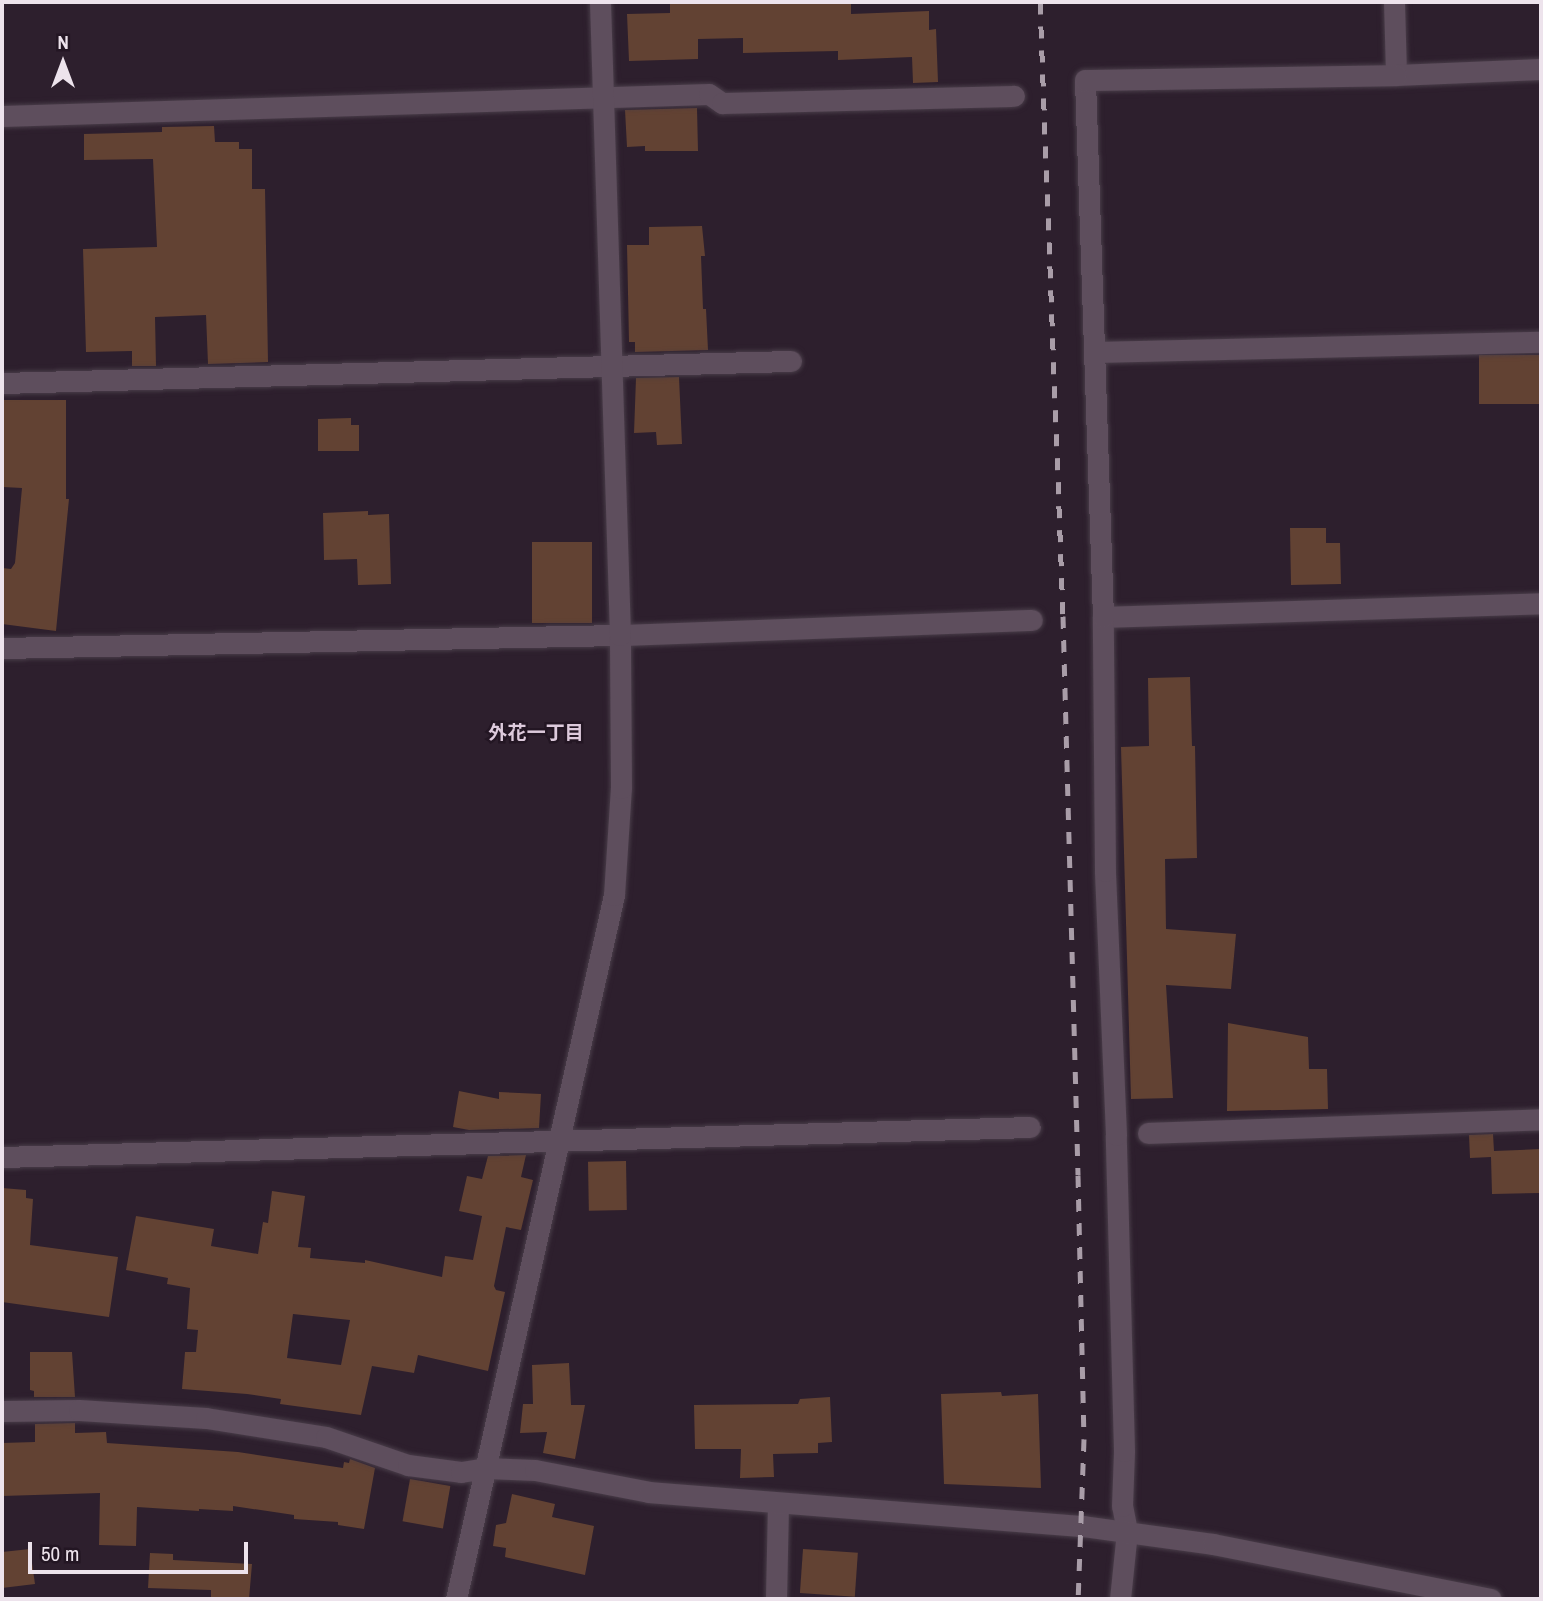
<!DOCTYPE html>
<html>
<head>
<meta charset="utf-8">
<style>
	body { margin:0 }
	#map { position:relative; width:1543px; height:1601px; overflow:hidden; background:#2d1f2d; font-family:"Archivo Narrow","Noto Sans JP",sans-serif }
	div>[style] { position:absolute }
	.building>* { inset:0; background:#624233; transform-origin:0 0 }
	.roads { filter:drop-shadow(0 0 2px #493d49) drop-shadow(0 0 2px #493d49) }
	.minor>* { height:21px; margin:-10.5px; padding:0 10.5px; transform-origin:10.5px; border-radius:10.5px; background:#5e4e5d }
	.tertiary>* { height:21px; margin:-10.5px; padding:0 10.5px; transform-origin:10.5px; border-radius:10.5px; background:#5e4e5d }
	.rail>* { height:5px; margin-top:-2.5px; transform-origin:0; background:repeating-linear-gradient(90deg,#a99da8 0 12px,transparent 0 24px) }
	span { translate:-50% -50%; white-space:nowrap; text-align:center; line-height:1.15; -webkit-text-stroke:5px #231623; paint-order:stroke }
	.neighbourhood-label { font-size:19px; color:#ddcadc; font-weight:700 }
	.frame { position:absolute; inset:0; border:4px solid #ede3ec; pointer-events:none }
	.north { position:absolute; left:28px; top:28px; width:70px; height:70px; -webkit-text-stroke:5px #231623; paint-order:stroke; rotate:0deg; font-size:19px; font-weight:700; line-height:28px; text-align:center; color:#ede3ec }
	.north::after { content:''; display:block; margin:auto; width:24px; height:32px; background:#ede3ec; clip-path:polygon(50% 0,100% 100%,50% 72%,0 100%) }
	.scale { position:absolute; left:28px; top:1542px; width:220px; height:32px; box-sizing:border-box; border:4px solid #ede3ec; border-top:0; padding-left:9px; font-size:21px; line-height:24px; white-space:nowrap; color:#ede3ec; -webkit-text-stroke:5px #231623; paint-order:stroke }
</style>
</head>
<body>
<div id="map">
	<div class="building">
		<i style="clip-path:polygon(670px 2px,851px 2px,851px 14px,929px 11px,929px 30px,936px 29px,938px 82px,913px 83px,912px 57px,838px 60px,838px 51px,743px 53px,743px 38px,698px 39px,698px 59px,629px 61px,627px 14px,670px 13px)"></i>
		<i style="clip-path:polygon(697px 108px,698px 151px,645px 151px,645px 146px,627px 147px,625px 110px)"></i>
		<i style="clip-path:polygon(214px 126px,215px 142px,239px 142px,239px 149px,252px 149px,252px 189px,265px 189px,268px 362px,208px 364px,206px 315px,155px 317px,156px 366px,132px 366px,132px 351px,86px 352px,83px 249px,157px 247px,153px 159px,84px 160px,84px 134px,162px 132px,162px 127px)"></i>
		<i style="clip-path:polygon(702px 226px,705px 256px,701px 256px,703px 309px,706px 309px,708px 350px,635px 352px,635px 342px,629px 342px,627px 245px,649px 245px,649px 227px)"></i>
		<i style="left:1541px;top:355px;width:49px;height:62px;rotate:90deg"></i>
		<i style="clip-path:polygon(679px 377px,682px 444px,657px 445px,656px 432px,634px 433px,636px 378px)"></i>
		<i style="clip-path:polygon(2px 400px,66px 400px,66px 499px,69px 499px,56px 631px,2px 624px,2px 568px,11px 569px,15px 563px,22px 488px,3px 487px)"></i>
		<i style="clip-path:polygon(351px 418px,351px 425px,359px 425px,359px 451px,318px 451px,318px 419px)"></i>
		<i style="clip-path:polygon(368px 511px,368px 515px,389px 514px,391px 584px,358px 585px,357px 559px,324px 560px,323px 513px)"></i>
		<i style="clip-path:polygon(1290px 528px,1326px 528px,1326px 543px,1340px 543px,1341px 584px,1291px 585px)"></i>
		<i style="left:532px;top:542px;width:60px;height:81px"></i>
		<i style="clip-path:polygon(1190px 677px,1192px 746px,1195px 746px,1197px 858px,1165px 859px,1166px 929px,1236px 934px,1231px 989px,1166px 985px,1173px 1098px,1131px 1099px,1121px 747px,1149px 746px,1148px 678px)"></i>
		<i style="clip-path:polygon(1228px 1023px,1308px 1037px,1309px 1069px,1327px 1069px,1328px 1109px,1227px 1111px)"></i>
		<i style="clip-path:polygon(459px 1091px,499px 1099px,499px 1092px,541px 1094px,539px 1128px,469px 1130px,453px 1127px)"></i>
		<i style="clip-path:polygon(1493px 1134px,1494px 1151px,1541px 1149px,1541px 1193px,1492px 1194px,1491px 1157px,1470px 1158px,1469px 1135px)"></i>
		<i style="clip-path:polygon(evenodd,526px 1155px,521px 1177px,533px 1180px,521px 1230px,506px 1227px,494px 1286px,496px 1290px,505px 1292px,488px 1371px,418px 1355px,414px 1373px,372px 1366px,361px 1415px,280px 1404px,281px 1399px,247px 1394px,182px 1389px,185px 1352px,196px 1352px,198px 1330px,187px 1329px,190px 1288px,167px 1284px,168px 1278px,126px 1270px,136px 1216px,214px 1229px,211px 1246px,258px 1254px,263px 1222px,268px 1223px,272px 1191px,305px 1196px,298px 1247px,311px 1248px,310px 1258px,365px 1263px,365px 1260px,442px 1277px,445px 1256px,473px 1260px,482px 1216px,459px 1211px,467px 1176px,482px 1179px,488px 1156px,526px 1155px,293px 1314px,350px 1320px,341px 1365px,287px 1358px,293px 1314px)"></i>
		<i style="left:626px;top:1161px;width:49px;height:38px;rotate:89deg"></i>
		<i style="clip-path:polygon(2px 1188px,26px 1190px,26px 1198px,33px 1199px,30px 1245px,118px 1257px,109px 1317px,2px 1302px)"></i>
		<i style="clip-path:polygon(30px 1352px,72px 1352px,75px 1397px,34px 1397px,34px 1391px,30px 1390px)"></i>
		<i style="clip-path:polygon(569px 1363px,571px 1405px,585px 1405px,575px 1459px,543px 1453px,547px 1432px,520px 1433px,523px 1404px,533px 1404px,532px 1365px)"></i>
		<i style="clip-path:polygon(1001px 1392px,1002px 1396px,1038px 1394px,1041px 1488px,944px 1484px,941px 1394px)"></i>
		<i style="clip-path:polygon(830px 1397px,832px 1442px,818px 1443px,818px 1453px,773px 1454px,774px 1477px,740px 1478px,741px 1449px,695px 1449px,694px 1405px,798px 1404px,800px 1399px)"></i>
		<i style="clip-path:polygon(75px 1423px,75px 1433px,106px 1432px,107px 1443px,238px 1452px,343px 1468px,344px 1462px,349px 1463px,350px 1459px,375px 1468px,364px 1529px,338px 1525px,338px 1522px,294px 1519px,294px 1515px,233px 1506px,233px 1511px,199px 1509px,199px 1511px,137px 1507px,136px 1546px,99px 1545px,100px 1493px,2px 1496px,2px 1443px,35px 1442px,35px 1424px)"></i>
		<i style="left:410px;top:1479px;width:41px;height:43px;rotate:10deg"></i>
		<i style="clip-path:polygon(512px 1494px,555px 1504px,552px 1517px,594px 1526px,585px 1575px,505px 1557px,506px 1548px,493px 1546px,496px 1525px,506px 1523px)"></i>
		<i style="clip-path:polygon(30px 1549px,35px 1584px,2px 1588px,2px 1552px)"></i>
		<i style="left:803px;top:1549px;width:55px;height:44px;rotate:4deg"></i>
		<i style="clip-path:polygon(150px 1553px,173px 1554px,173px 1560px,252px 1564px,249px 1599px,211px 1599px,211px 1590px,148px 1588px)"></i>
	</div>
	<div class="roads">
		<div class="minor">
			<i style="left:1394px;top:2px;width:73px;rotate:88.4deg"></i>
			<i style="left:1396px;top:75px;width:145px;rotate:-2.4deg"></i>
			<i style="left:2px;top:116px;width:707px;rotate:-1.78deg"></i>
			<i style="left:709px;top:94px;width:16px;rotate:35deg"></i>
			<i style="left:722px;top:103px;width:292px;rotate:-1.4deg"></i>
			<i style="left:1094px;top:352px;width:447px;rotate:-1.3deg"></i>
			<i style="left:2px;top:383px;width:789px;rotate:-1.6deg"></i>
			<i style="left:1103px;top:617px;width:438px;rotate:-1.8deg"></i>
			<i style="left:2px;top:648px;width:618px;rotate:-1.21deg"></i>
			<i style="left:620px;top:635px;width:412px;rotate:-2.1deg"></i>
			<i style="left:1148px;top:1133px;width:393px;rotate:-2deg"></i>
			<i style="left:2px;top:1157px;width:1028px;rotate:-1.67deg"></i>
			<i style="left:2px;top:1411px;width:77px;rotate:-0.7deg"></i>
			<i style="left:79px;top:1410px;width:127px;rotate:3.6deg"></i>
			<i style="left:206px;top:1418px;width:121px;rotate:9deg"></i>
			<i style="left:326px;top:1437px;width:87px;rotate:18.9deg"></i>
			<i style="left:408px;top:1465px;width:53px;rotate:7.5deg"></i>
			<i style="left:461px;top:1472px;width:25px;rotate:-9deg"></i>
			<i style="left:776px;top:1599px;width:96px;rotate:-88.8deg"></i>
			<i style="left:1120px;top:1599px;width:68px;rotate:-84.1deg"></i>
			<i style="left:1127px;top:1531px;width:25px;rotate:-101deg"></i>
			<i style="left:1122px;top:1506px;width:55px;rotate:-87.9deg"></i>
			<i style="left:1124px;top:1451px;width:316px;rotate:-91.5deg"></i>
			<i style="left:1116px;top:1135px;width:264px;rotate:-92.4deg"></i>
			<i style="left:1105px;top:871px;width:254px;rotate:-90.5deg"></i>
			<i style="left:1103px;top:617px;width:537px;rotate:-91.92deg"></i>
			<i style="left:1085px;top:80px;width:311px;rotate:-0.9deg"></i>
		</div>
		<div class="tertiary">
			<i style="left:486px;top:1468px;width:49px;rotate:2.3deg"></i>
			<i style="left:535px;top:1470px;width:116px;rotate:10.9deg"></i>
			<i style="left:649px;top:1492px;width:435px;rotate:4.5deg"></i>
			<i style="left:1083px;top:1526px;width:131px;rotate:7.9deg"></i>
			<i style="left:1213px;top:1544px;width:283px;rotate:11.2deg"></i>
			<i style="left:456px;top:1599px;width:722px;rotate:-77.35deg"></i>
			<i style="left:614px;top:895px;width:107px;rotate:-86.3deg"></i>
			<i style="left:621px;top:788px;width:153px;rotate:-90.4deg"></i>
			<i style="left:620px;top:635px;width:633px;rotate:-91.81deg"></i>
		</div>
	</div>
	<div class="rail">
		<i style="left:1040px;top:2px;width:614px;rotate:87.85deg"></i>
		<i style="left:1063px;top:616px;width:559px;rotate:88.46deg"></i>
		<i style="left:1078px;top:1175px;width:264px;rotate:88.7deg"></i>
		<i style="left:1084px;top:1439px;width:160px;rotate:92.1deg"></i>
	</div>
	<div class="neighbourhood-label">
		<span style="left:536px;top:733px">外花一丁目</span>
	</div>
	<div class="frame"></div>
	<div class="north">N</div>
	<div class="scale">50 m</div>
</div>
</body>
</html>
